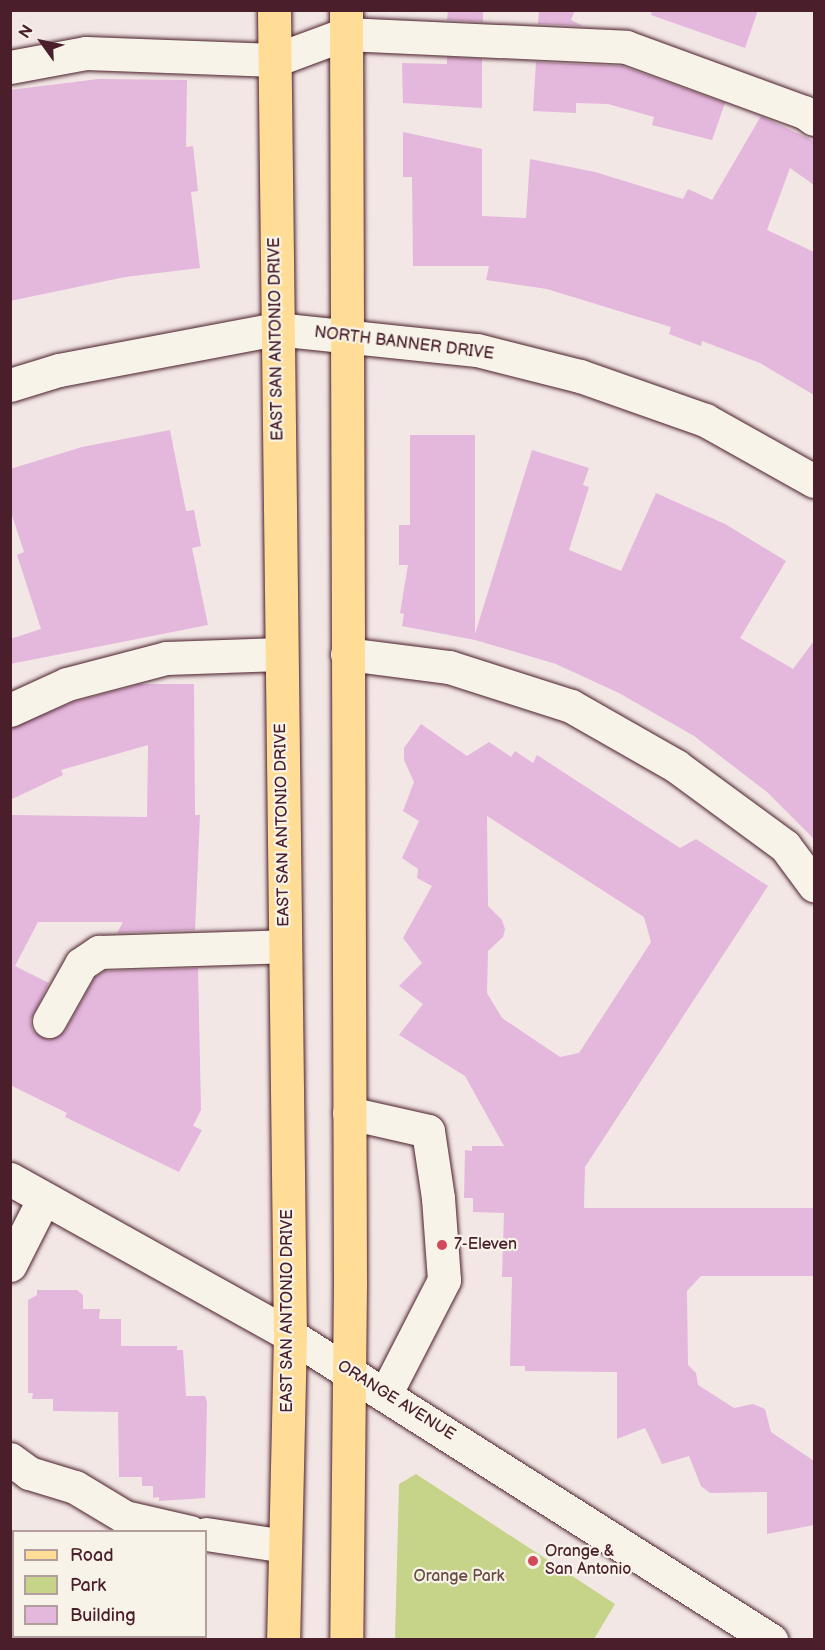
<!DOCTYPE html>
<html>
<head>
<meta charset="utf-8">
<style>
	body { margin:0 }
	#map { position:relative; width:825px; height:1650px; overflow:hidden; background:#f3e7e6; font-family:"Balsamiq Sans",sans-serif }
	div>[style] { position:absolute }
	.green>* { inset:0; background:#c5d488 }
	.building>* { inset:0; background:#e4b7dc }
	.roads { filter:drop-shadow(0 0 2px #4a1f2b) drop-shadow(0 0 2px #4a1f2b) }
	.minor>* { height:33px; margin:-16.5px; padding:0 16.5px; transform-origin:16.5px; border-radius:16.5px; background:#f7f3e8 }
	.major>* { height:33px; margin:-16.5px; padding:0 16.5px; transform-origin:16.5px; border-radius:16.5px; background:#ffdd96 }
	.dots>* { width:16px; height:16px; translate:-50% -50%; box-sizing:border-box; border:3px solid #f7f3e8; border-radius:50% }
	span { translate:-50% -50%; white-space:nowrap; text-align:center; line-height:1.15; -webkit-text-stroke:4.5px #f7f3e8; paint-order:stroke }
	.street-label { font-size:16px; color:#4a1f2b }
	.poi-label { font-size:16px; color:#4a1f2b }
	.left { translate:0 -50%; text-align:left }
	.park-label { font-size:16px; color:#694c42 }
	.frame { position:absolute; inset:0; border:12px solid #4a1f2b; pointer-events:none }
	.legend { position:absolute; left:12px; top:1530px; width:195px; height:108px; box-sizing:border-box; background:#f7f3e8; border:2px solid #b29e9c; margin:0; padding:8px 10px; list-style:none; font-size:18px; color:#4a1f2b }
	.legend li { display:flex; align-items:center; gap:12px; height:30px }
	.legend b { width:30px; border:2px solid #b29e9c }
	.north { position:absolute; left:12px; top:12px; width:60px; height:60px; -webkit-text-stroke:4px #f7f3e8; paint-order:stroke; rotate:303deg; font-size:16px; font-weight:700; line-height:24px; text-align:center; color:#4a1f2b }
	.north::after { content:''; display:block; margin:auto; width:21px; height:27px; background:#4a1f2b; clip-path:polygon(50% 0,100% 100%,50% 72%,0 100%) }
</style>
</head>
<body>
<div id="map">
	<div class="green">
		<i style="clip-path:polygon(416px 1474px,615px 1604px,594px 1639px,395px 1639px,399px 1484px)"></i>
	</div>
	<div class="building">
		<i style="clip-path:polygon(448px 10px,483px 10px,483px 22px,447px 20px)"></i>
		<i style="clip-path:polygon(539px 10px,575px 10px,571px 20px,583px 26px,538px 24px)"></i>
		<i style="clip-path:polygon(652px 10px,758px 10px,745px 48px,651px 15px)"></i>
		<i style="clip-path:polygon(447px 57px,482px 59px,482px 108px,403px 103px,402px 63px,447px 64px)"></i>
		<i style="clip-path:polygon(536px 62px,622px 66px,725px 103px,712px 140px,652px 125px,654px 117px,608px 104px,576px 103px,576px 113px,533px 111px)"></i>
		<i style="clip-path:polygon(98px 79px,187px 80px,186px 147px,193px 146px,198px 191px,191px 192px,200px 268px,125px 277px,10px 301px,10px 90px)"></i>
		<i style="clip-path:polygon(761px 116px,814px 141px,814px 185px,790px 168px,767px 230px,814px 252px,814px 395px,760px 363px,702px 341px,701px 346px,669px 334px,671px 327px,547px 289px,486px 280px,489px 266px,413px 266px,412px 177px,403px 177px,403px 132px,482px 149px,482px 216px,526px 218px,530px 159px,595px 172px,683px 199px,688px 189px,712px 200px)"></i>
		<i style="clip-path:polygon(170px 430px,186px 511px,194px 510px,201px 546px,192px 548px,208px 625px,10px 664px,10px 639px,41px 629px,17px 555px,24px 552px,10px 509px,10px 469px,82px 447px)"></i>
		<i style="clip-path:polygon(410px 435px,475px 435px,475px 634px,532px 450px,589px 468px,583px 485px,589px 487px,569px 550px,621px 571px,656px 493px,725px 524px,786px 561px,740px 638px,793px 669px,814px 641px,814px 839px,767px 792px,694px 736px,619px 693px,556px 664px,475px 640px,402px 626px,404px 614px,400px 613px,408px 565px,399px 565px,399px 525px,410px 525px)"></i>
		<i style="clip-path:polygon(140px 684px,194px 684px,195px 815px,200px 815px,195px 930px,117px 933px,123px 922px,38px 922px,15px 966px,49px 983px,30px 1021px,33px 1031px,49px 1040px,65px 1031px,95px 977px,105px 971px,198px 968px,201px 1110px,193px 1126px,202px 1130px,179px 1172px,65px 1117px,67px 1113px,10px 1085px,10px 815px,147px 817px,148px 745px,61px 770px,63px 775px,10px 800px,10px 728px,73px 702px)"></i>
		<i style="clip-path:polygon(evenodd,421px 724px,467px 756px,489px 742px,511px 757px,515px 751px,533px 763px,537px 755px,680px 848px,696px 839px,768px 886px,585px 1167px,584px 1208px,814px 1208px,814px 1276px,701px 1276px,687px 1291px,688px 1365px,696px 1373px,698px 1385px,734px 1408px,753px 1404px,765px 1409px,771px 1432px,814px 1461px,814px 1525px,767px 1534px,767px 1492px,710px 1493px,701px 1486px,689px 1456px,662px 1464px,645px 1428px,617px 1439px,617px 1372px,525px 1371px,525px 1366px,510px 1366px,512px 1277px,502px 1277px,504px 1213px,473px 1212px,473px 1198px,464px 1198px,465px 1150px,472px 1151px,472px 1146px,504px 1146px,465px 1076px,399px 1035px,423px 1004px,399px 986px,422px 963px,403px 938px,432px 886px,417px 878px,418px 869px,402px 858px,419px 821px,403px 811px,414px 782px,404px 760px,404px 748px,421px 724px,487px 816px,644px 917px,651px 942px,579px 1053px,560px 1057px,502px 1018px,487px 993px,488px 951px,503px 937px,505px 929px,502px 920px,488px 906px,487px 816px)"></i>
		<i style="clip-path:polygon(37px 1290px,77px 1290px,83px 1295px,83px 1309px,100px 1309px,99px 1319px,121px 1319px,121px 1346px,177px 1346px,177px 1350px,183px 1350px,186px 1396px,205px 1396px,207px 1402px,205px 1498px,159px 1501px,159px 1497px,153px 1498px,153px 1486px,142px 1486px,142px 1477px,119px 1477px,118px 1412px,53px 1411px,53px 1399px,32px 1399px,33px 1393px,28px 1393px,28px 1300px,37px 1295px)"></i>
	</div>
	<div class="roads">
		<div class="minor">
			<i style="left:10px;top:67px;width:77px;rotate:-10.4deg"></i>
			<i style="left:86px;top:53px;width:189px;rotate:2.1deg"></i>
			<i style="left:275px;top:60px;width:75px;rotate:-20.4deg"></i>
			<i style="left:345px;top:34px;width:281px;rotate:2.6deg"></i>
			<i style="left:626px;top:47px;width:189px;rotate:20.1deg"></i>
			<i style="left:804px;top:112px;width:12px;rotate:35deg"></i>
			<i style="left:10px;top:385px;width:51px;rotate:-17deg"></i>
			<i style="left:59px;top:370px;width:221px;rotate:-10.7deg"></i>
			<i style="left:276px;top:329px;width:202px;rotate:6deg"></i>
			<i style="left:477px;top:350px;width:106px;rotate:14.2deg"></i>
			<i style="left:580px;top:376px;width:133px;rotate:19.4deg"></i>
			<i style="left:705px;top:420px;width:125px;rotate:29.2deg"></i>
			<i style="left:347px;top:654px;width:103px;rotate:7.3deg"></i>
			<i style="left:449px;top:667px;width:128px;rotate:17.7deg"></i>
			<i style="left:571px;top:706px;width:121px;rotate:29.7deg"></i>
			<i style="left:676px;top:766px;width:135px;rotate:36.3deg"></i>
			<i style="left:785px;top:846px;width:49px;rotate:53.4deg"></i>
			<i style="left:10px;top:710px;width:63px;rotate:-24.5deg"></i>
			<i style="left:67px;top:684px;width:102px;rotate:-14.7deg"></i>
			<i style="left:166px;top:658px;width:115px;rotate:-2deg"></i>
			<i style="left:49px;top:1021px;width:65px;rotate:-60.7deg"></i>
			<i style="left:81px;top:964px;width:22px;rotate:-34deg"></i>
			<i style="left:99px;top:952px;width:186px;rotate:-1.8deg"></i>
			<i style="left:349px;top:1113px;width:81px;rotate:12.8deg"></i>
			<i style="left:428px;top:1131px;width:68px;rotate:81.5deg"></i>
			<i style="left:438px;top:1198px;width:82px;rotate:85.8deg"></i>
			<i style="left:444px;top:1280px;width:129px;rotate:117.2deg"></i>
			<i style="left:10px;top:1179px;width:321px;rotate:29.1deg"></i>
			<i style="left:290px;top:1335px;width:570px;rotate:32.38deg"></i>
			<i style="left:10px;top:1265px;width:75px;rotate:-63.1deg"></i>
			<i style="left:10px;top:1459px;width:24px;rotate:36deg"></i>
			<i style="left:29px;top:1473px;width:48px;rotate:16.9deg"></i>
			<i style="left:75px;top:1487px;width:58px;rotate:31deg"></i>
			<i style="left:125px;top:1517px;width:67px;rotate:13deg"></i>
			<i style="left:206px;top:1534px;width:80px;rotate:8.6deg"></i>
		</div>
		<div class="major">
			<i style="left:274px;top:10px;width:1325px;rotate:89.31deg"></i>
			<i style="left:290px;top:1335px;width:305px;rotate:91.3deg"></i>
			<i style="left:346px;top:10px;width:1274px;rotate:89.82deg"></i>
			<i style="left:350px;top:1284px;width:356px;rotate:90.6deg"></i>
		</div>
	</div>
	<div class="dots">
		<i style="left:442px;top:1245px;background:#d1495b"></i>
		<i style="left:533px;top:1561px;background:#d1495b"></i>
	</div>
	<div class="street-label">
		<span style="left:277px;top:339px;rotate:-91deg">EAST SAN ANTONIO DRIVE</span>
		<span style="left:404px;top:344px;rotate:7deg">NORTH BANNER DRIVE</span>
		<span style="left:283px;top:825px;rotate:-91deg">EAST SAN ANTONIO DRIVE</span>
		<span style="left:288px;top:1311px;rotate:-90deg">EAST SAN ANTONIO DRIVE</span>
		<span style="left:396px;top:1401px;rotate:32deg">ORANGE AVENUE</span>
	</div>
	<div class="poi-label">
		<span class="left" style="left:454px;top:1245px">7-Eleven</span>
		<span class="left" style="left:545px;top:1561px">Orange &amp;<br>San Antonio</span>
	</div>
	<div class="park-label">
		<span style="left:459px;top:1577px">Orange Park</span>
	</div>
	<div class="frame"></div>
	<ul class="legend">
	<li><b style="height:8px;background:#ffdd96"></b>Road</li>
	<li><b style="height:16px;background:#c5d488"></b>Park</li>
	<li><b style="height:16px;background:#e4b7dc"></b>Building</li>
	</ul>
	<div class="north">N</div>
</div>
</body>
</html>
